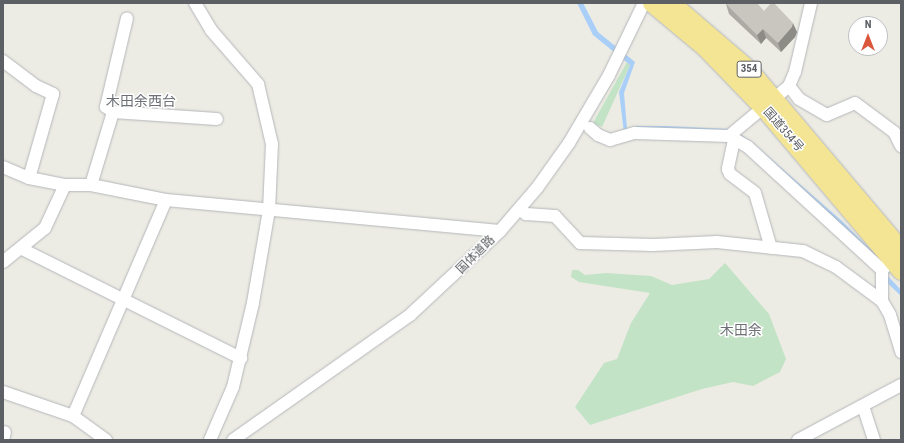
<!DOCTYPE html>
<html>
<head>
<meta charset="utf-8">
<style>
	body { margin:0 }
	#map { position:relative; width:904px; height:443px; overflow:hidden; background:#edece4; font-family:"Roboto Condensed","Noto Sans JP",sans-serif }
	div>[style] { position:absolute }
	.green>* { inset:0; background:#c2e3c5 }
	.water>* { inset:0; background:#a9cff8 }
	.roads { filter:drop-shadow(0 0 1px #b4b6ba) drop-shadow(0 0 1px #b4b6ba) }
	.minor>* { height:12px; margin:-6px; padding:0 6px; transform-origin:6px; border-radius:6px; background:#fff }
	.highway>* { height:17px; margin:-8.5px; padding:0 8.5px; transform-origin:8.5px; border-radius:8.5px; background:#f4e594 }
	.wall>* { inset:0; background:#adaaa5 }
	.shaded-wall>* { inset:0; background:#8d8b86 }
	.building>* { inset:0; background:#c9c6c0 }
	span { translate:-50% -50%; white-space:nowrap; text-align:center; line-height:1.15; -webkit-text-stroke:3px #fff; paint-order:stroke }
	.shield-label span { padding:1px 3px; background:#fff; border:1px solid; border-radius:3px; -webkit-text-stroke-width:0 }
	.shield-label { font-size:11px; color:#5c5f63; font-weight:700 }
	.street-label { font-size:12px; color:#5c5f63 }
	.quarter-label { font-size:14px; color:#6d7075 }
	.frame { position:absolute; inset:0; border:4px solid #5c5f63; pointer-events:none }
	.north { position:absolute; left:848px; top:16px; width:40px; height:40px; box-sizing:border-box; background:#fff; border:1px solid #bebfc1; border-radius:50%; rotate:0deg; font-size:11px; font-weight:700; line-height:16px; text-align:center; color:#5c5f63 }
	.north::after { content:''; display:block; margin:auto; width:14px; height:18px; background:#db573c; clip-path:polygon(50% 0,100% 100%,50% 72%,0 100%) }
</style>
</head>
<body>
<div id="map">
	<div class="green">
		<i style="clip-path:polygon(627px 62px,630px 65px,602px 127px,593px 123px)"></i>
		<i style="clip-path:polygon(725px 263px,769px 314px,786px 359px,780px 372px,753px 386px,733px 382px,702px 389px,590px 425px,575px 407px,604px 363px,617px 359px,631px 323px,650px 293px,579px 282px,571px 277px,572px 270px,578px 270px,585px 275px,606px 273px,651px 276px,672px 285px,709px 279px)"></i>
	</div>
	<div class="water">
		<i style="clip-path:polygon(577px 3px,583px 3px,598px 32px,635px 62px,624px 93px,627px 129px,637px 126px,665px 126px,729px 129px,737px 132px,753px 143px,842px 221px,888px 267px,887px 275px,901px 290px,901px 296px,734px 137px,624px 133px,619px 92px,630px 65px,593px 35px)"></i>
	</div>
	<div class="roads">
		<div class="minor">
			<i style="left:195px;top:3px;width:31px;rotate:59deg"></i>
			<i style="left:211px;top:30px;width:72px;rotate:49deg"></i>
			<i style="left:258px;top:84px;width:62px;rotate:76.9deg"></i>
			<i style="left:272px;top:144px;width:66px;rotate:92.6deg"></i>
			<i style="left:269px;top:210px;width:94px;rotate:99.8deg"></i>
			<i style="left:253px;top:303px;width:86px;rotate:103.4deg"></i>
			<i style="left:233px;top:387px;width:58px;rotate:113.5deg"></i>
			<i style="left:3px;top:61px;width:41px;rotate:37.1deg"></i>
			<i style="left:36px;top:86px;width:19px;rotate:25deg"></i>
			<i style="left:53px;top:94px;width:87px;rotate:105.9deg"></i>
			<i style="left:789px;top:86px;width:15px;rotate:-67deg"></i>
			<i style="left:795px;top:72px;width:71px;rotate:-76.9deg"></i>
			<i style="left:113px;top:112px;width:9px;rotate:-144deg"></i>
			<i style="left:106px;top:107px;width:91px;rotate:-76.7deg"></i>
			<i style="left:590px;top:128px;width:11px;rotate:41deg"></i>
			<i style="left:598px;top:135px;width:13px;rotate:23deg"></i>
			<i style="left:610px;top:140px;width:26px;rotate:-16deg"></i>
			<i style="left:635px;top:133px;width:94px;rotate:1.8deg"></i>
			<i style="left:729px;top:136px;width:22px;rotate:30deg"></i>
			<i style="left:748px;top:147px;width:182px;rotate:42.5deg"></i>
			<i style="left:729px;top:136px;width:78px;rotate:-39.8deg"></i>
			<i style="left:789px;top:86px;width:16px;rotate:52deg"></i>
			<i style="left:799px;top:99px;width:32px;rotate:30deg"></i>
			<i style="left:827px;top:115px;width:30px;rotate:-23deg"></i>
			<i style="left:855px;top:103px;width:49px;rotate:36.6deg"></i>
			<i style="left:894px;top:132px;width:16px;rotate:63deg"></i>
			<i style="left:734px;top:140px;width:30px;rotate:102deg"></i>
			<i style="left:728px;top:169px;width:5px;rotate:68deg"></i>
			<i style="left:730px;top:174px;width:31px;rotate:37deg"></i>
			<i style="left:755px;top:193px;width:57px;rotate:73.8deg"></i>
			<i style="left:3px;top:167px;width:28px;rotate:23deg"></i>
			<i style="left:29px;top:178px;width:37px;rotate:11deg"></i>
			<i style="left:65px;top:185px;width:26px"></i>
			<i style="left:91px;top:185px;width:76px;rotate:11.3deg"></i>
			<i style="left:166px;top:200px;width:335px;rotate:5.3deg"></i>
			<i style="left:91px;top:185px;width:76px;rotate:-73.2deg"></i>
			<i style="left:113px;top:112px;width:104px;rotate:3.9deg"></i>
			<i style="left:519px;top:209px;width:9px;rotate:36deg"></i>
			<i style="left:526px;top:214px;width:29px;rotate:4deg"></i>
			<i style="left:555px;top:216px;width:37px;rotate:47deg"></i>
			<i style="left:580px;top:243px;width:73px;rotate:1.6deg"></i>
			<i style="left:653px;top:245px;width:64px;rotate:-2.7deg"></i>
			<i style="left:717px;top:242px;width:86px;rotate:6deg"></i>
			<i style="left:803px;top:251px;width:37px;rotate:26deg"></i>
			<i style="left:836px;top:267px;width:57px;rotate:36.5deg"></i>
			<i style="left:882px;top:301px;width:16px;rotate:60deg"></i>
			<i style="left:890px;top:315px;width:39px;rotate:73deg"></i>
			<i style="left:22px;top:249px;width:245px;rotate:26.5deg"></i>
			<i style="left:3px;top:262px;width:54px;rotate:-39deg"></i>
			<i style="left:45px;top:228px;width:47px;rotate:-65.1deg"></i>
			<i style="left:882px;top:301px;width:31px;rotate:-90deg"></i>
			<i style="left:882px;top:270px;width:7px;rotate:-45deg"></i>
			<i style="left:3px;top:392px;width:74px;rotate:18.9deg"></i>
			<i style="left:73px;top:416px;width:41px;rotate:36deg"></i>
			<i style="left:863px;top:406px;width:36px;rotate:72deg"></i>
			<i style="left:73px;top:416px;width:235px;rotate:-66.7deg"></i>
			<i style="left:3px;top:440px;width:8px;rotate:-76deg"></i>
			<i style="left:233px;top:440px;width:217px;rotate:-35.2deg"></i>
			<i style="left:410px;top:315px;width:123px;rotate:-43deg"></i>
			<i style="left:500px;top:231px;width:57px;rotate:-49.3deg"></i>
			<i style="left:537px;top:188px;width:55px;rotate:-54.6deg"></i>
			<i style="left:569px;top:143px;width:79px;rotate:-59.5deg"></i>
			<i style="left:609px;top:75px;width:80px;rotate:-64.1deg"></i>
			<i style="left:798px;top:440px;width:117px;rotate:-28.1deg"></i>
		</div>
		<div class="highway">
			<i style="left:651px;top:3px;width:70px;rotate:39.8deg"></i>
			<i style="left:705px;top:48px;width:85px;rotate:46deg"></i>
			<i style="left:764px;top:109px;width:212px;rotate:49.8deg"></i>
			<i style="left:672px;top:3px;width:101px;rotate:40.6deg"></i>
			<i style="left:749px;top:69px;width:236px;rotate:49.8deg"></i>
		</div>
	</div>
	<div class="wall">
		<i style="clip-path:polygon(726px 4px,764px 11px,797px 32px,795px 37px,781px 52px,766px 38px,761px 44px,729px 14px)"></i>
	</div>
	<div class="shaded-wall">
		<i style="clip-path:polygon(793px 23px,797px 32px,795px 37px,781px 52px,778px 43px)"></i>
		<i style="clip-path:polygon(763px 29px,766px 38px,761px 44px,757px 35px)"></i>
	</div>
	<div class="building">
		<i style="clip-path:polygon(731px 3px,757px 3px,764px 11px,771px 3px,774px 3px,793px 23px,792px 27px,778px 43px,763px 29px,757px 35px,726px 4px)"></i>
	</div>
	<div class="shield-label">
		<span style="left:749px;top:69px">354</span>
	</div>
	<div class="street-label">
		<span style="left:783px;top:130px;rotate:49deg">国道354号</span>
		<span style="left:476px;top:255px;rotate:-45deg">国体道路</span>
	</div>
	<div class="quarter-label">
		<span style="left:141px;top:101px">木田余西台</span>
		<span style="left:741px;top:330px">木田余</span>
	</div>
	<div class="frame"></div>
	<div class="north">N</div>
</div>
</body>
</html>
